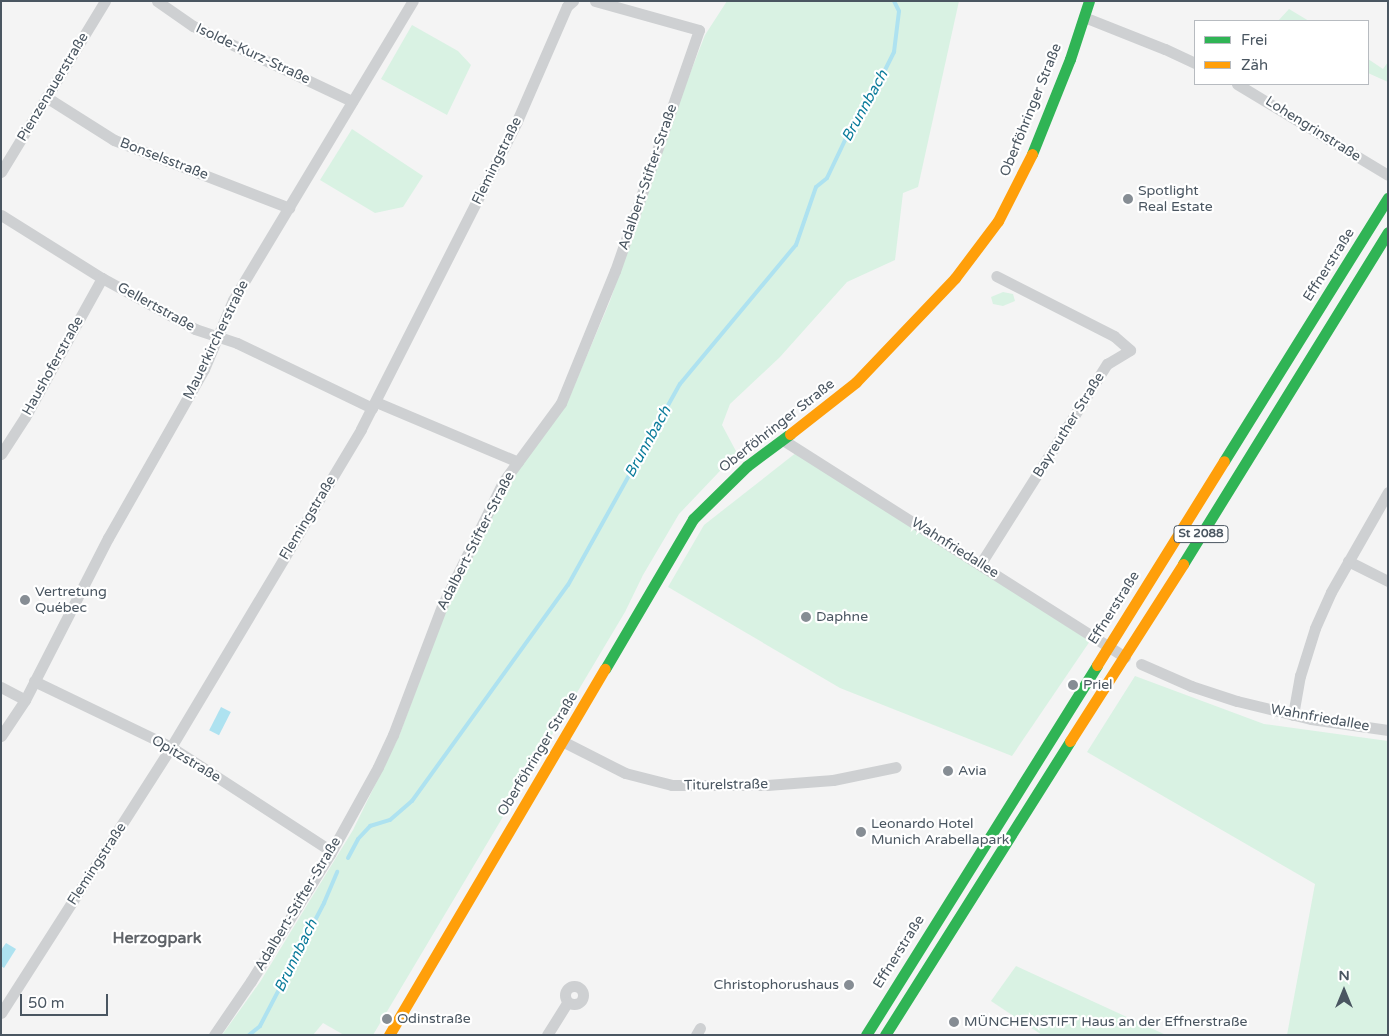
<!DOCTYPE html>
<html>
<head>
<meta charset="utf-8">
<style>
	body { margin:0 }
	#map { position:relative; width:1389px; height:1036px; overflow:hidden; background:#f4f4f4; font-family:"Varela Round",sans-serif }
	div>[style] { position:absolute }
	.green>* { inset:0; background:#d9f2e3 }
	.water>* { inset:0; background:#aee2f0; transform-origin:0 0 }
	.stream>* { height:4px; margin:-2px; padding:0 2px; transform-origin:2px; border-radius:2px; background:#aee2f0 }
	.street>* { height:11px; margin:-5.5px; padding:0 5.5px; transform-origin:5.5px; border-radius:5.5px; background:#ced0d2 }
	.street>.ring { margin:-5.5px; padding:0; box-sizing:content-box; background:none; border:11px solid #ced0d2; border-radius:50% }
	.fast>* { height:11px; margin:-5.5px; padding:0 5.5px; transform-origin:5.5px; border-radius:5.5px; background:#30b455 }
	.slow>* { height:11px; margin:-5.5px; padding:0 5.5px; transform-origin:5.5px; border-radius:5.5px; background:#ff9f0a }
	.dots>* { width:14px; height:14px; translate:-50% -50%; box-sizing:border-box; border:2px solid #fff; border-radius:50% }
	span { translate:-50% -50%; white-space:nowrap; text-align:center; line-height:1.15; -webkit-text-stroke:4.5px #fff; paint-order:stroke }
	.shield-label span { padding:1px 4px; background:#fff; border:1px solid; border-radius:4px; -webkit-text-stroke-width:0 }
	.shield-label { font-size:12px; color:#4a5661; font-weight:700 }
	.street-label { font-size:14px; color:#4a5661 }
	.poi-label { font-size:14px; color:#4a5661 }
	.left { translate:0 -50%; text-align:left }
	.right { translate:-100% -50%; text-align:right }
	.water-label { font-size:15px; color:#0c7c9b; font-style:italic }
	.quarter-label { font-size:16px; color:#5f6368; font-weight:700 }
	.frame { position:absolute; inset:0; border:2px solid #4a5661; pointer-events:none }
	.legend { position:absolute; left:1194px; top:20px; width:175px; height:65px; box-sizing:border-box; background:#fff; border:1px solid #b7bbc0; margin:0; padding:6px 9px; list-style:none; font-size:15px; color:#4a5661 }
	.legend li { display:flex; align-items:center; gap:10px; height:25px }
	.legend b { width:25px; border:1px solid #b7bbc0 }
	.north { position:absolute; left:1319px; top:966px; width:50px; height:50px; -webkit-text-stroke:4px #fff; paint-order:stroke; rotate:0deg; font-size:14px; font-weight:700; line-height:20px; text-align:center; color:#4a5661 }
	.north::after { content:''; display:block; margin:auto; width:18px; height:22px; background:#4a5661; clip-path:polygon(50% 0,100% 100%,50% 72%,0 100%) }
	.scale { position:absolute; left:20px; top:994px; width:88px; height:22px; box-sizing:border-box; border:2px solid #4a5661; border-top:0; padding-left:6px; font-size:15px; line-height:18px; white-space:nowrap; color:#4a5661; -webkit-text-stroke:4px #fff; paint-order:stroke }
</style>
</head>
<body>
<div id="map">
	<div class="green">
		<i style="clip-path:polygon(727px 1px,959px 1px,918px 187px,903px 193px,895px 260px,847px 282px,780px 357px,730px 404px,722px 425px,737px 453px,679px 514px,643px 575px,625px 612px,373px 1035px,344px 1035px,323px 1023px,313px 1035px,222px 1035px,260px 982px,353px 830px,399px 736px,447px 607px,507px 485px,566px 405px,610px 301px,670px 125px,705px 35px)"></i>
		<i style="clip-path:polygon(1289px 9px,1309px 21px,1278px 21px)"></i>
		<i style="clip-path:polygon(412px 25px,458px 51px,471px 65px,447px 115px,381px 79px)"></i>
		<i style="clip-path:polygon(1368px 59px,1383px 69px,1388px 62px,1388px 82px,1368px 73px)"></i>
		<i style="clip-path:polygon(352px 129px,423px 176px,403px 207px,375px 213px,320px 180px)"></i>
		<i style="clip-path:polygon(1003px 292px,1013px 294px,1015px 301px,1003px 306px,993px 304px,991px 297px)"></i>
		<i style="clip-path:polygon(797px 452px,1090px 641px,1012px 756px,840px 688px,668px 587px,704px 525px)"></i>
		<i style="clip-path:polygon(1135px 676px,1264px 724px,1388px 741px,1388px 1035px,1287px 1035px,1315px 884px,1087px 752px)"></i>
		<i style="clip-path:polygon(1016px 966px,1166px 1035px,1042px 1035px,991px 1001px)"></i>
	</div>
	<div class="water">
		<i style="left:221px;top:707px;width:11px;height:26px;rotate:27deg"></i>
		<i style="clip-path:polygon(6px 943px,16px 949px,4px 968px,1px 966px,1px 950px)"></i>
	</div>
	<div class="stream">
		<i style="left:348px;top:858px;width:21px;rotate:-62deg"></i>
		<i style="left:358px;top:839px;width:18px;rotate:-47deg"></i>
		<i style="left:370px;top:826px;width:21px;rotate:-17deg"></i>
		<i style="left:390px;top:820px;width:29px;rotate:-41deg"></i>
		<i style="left:412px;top:801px;width:266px;rotate:-54.2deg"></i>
		<i style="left:568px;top:585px;width:230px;rotate:-60.9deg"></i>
		<i style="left:680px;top:384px;width:181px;rotate:-50.2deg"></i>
		<i style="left:796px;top:245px;width:61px;rotate:-71deg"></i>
		<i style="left:816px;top:187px;width:14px;rotate:-39deg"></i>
		<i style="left:827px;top:178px;width:74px;rotate:-64.5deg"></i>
		<i style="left:859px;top:111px;width:24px;rotate:-52deg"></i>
		<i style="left:874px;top:92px;width:45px;rotate:-63.4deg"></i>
		<i style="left:894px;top:52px;width:41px;rotate:-83deg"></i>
		<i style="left:899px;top:11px;width:11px;rotate:-117deg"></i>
		<i style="left:249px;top:1035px;width:14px;rotate:-39deg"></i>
		<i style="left:260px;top:1026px;width:139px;rotate:-62.5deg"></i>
		<i style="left:324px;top:903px;width:34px;rotate:-67deg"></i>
	</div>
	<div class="street">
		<i style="left:157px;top:1px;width:44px;rotate:34.8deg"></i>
		<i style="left:193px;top:26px;width:176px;rotate:25.3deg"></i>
		<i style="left:1084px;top:17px;width:87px;rotate:21.6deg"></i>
		<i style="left:1165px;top:49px;width:33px;rotate:25deg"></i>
		<i style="left:1237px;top:84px;width:176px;rotate:31.1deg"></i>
		<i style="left:46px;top:97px;width:80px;rotate:32.3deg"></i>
		<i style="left:114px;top:140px;width:188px;rotate:21.2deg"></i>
		<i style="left:1px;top:172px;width:200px;rotate:-58.7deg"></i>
		<i style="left:1px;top:215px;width:119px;rotate:32deg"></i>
		<i style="left:102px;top:278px;width:106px;rotate:28.7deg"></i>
		<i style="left:195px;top:329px;width:44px;rotate:18.4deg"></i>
		<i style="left:237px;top:343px;width:150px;rotate:25.7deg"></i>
		<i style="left:376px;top:402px;width:154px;rotate:22.9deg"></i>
		<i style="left:783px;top:440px;width:405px;rotate:32.4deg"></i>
		<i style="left:1px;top:454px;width:44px;rotate:-57deg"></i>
		<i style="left:25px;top:417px;width:159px;rotate:-61deg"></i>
		<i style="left:1348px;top:561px;width:45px;rotate:26.6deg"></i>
		<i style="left:981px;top:563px;width:236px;rotate:-57.7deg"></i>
		<i style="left:1107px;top:364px;width:27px;rotate:-31deg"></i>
		<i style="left:1130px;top:350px;width:21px;rotate:-139deg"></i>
		<i style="left:1114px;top:336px;width:132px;rotate:-153deg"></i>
		<i style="left:1141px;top:664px;width:55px;rotate:23.7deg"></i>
		<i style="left:1191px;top:686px;width:48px;rotate:18.1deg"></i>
		<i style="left:1237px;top:701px;width:76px;rotate:13.7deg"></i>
		<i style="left:1311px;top:719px;width:78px;rotate:8.1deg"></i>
		<i style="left:34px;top:681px;width:152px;rotate:25.7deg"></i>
		<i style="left:171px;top:747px;width:191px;rotate:33deg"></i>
		<i style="left:1px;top:687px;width:27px;rotate:28deg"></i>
		<i style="left:1293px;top:715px;width:40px;rotate:-80deg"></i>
		<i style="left:1300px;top:676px;width:50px;rotate:-72.6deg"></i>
		<i style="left:1315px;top:628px;width:39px;rotate:-66deg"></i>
		<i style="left:1331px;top:592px;width:115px;rotate:-60.3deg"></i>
		<i style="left:1px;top:736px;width:43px;rotate:-56.3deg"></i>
		<i style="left:25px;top:700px;width:182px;rotate:-62.9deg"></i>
		<i style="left:108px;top:538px;width:194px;rotate:-60.4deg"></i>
		<i style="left:204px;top:369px;width:75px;rotate:-67.2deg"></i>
		<i style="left:233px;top:300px;width:349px;rotate:-59deg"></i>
		<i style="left:564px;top:742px;width:68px;rotate:26.9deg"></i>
		<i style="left:625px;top:773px;width:49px;rotate:14.3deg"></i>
		<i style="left:672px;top:785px;width:95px"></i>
		<i style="left:767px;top:785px;width:66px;rotate:-4.3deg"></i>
		<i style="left:833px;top:780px;width:64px;rotate:-11.7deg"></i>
		<i class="ring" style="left:565px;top:986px;width:7px;height:7px"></i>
		<i style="left:1px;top:1013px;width:316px;rotate:-57.4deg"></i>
		<i style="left:171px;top:747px;width:370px;rotate:-59.1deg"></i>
		<i style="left:361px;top:429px;width:345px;rotate:-63.1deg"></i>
		<i style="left:517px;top:121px;width:125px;rotate:-66.5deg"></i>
		<i style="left:567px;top:6px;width:8px;rotate:-40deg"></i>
		<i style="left:214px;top:1035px;width:65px;rotate:-55.6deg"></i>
		<i style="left:251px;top:981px;width:150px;rotate:-58.1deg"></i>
		<i style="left:330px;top:854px;width:99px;rotate:-61.1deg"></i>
		<i style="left:378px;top:767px;width:35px;rotate:-65deg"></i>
		<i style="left:393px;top:735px;width:138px;rotate:-69.2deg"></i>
		<i style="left:442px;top:606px;width:138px;rotate:-63.8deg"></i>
		<i style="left:503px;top:482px;width:98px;rotate:-53.7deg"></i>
		<i style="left:561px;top:403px;width:143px;rotate:-67.8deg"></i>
		<i style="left:615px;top:271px;width:255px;rotate:-70.8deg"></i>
		<i style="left:699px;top:30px;width:108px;rotate:-164.4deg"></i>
		<i style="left:547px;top:1035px;width:39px;rotate:-58deg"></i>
		<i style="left:696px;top:1035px;width:8px;rotate:-60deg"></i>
	</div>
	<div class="fast">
		<i style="left:1032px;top:154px;width:102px;rotate:-68.2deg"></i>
		<i style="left:1070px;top:59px;width:61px;rotate:-71.9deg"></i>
		<i style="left:1224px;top:461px;width:310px;rotate:-58.1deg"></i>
		<i style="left:1183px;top:564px;width:390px;rotate:-58.3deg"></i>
		<i style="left:605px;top:669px;width:174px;rotate:-59.6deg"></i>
		<i style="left:693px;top:519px;width:76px;rotate:-44.5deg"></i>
		<i style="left:747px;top:466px;width:54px;rotate:-36.7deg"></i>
		<i style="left:866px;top:1035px;width:436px;rotate:-58deg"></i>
		<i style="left:885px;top:1035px;width:347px;rotate:-57.8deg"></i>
	</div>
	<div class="slow">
		<i style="left:790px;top:434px;width:84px;rotate:-38.2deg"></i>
		<i style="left:856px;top:382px;width:144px;rotate:-46.4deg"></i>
		<i style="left:955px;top:278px;width:71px;rotate:-53deg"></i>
		<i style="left:998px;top:221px;width:75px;rotate:-63.1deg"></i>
		<i style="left:1097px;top:665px;width:240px;rotate:-58.1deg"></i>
		<i style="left:1070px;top:741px;width:210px;rotate:-57.4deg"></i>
		<i style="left:389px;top:1035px;width:425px;rotate:-59.5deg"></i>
	</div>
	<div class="dots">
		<i style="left:1128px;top:199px;background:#868d94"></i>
		<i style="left:25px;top:600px;background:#868d94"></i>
		<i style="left:806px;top:617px;background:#868d94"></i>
		<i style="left:1073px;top:685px;background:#868d94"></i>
		<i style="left:948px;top:771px;background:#868d94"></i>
		<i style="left:861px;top:832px;background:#868d94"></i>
		<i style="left:849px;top:985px;background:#868d94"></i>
		<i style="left:387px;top:1019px;background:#868d94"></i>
		<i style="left:954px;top:1022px;background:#868d94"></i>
	</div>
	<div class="shield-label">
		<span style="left:1201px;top:534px">St 2088</span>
	</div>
	<div class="street-label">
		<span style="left:253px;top:54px;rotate:25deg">Isolde-Kurz-Straße</span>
		<span style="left:53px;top:87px;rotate:-59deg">Pienzenauerstraße</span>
		<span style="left:1031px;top:110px;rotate:-68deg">Oberföhringer Straße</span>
		<span style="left:1313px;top:129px;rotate:32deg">Lohengrinstraße</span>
		<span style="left:164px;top:159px;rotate:21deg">Bonselsstraße</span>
		<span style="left:497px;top:161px;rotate:-64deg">Flemingstraße</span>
		<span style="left:648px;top:177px;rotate:-71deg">Adalbert-Stifter-Straße</span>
		<span style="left:1329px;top:265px;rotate:-58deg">Effnerstraße</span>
		<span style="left:156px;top:307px;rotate:29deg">Gellertstraße</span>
		<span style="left:216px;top:340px;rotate:-64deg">Mauerkircherstraße</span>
		<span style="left:53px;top:366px;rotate:-61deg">Haushoferstraße</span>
		<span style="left:1069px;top:425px;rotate:-58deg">Bayreuther Straße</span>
		<span style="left:777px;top:426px;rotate:-38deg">Oberföhringer Straße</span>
		<span style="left:308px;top:518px;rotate:-59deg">Flemingstraße</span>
		<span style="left:476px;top:541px;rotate:-63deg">Adalbert-Stifter-Straße</span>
		<span style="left:955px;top:548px;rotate:32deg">Wahnfriedallee</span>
		<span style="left:1114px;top:608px;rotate:-58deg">Effnerstraße</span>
		<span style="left:1320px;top:718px;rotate:10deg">Wahnfriedallee</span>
		<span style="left:538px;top:754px;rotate:-59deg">Oberföhringer Straße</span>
		<span style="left:186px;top:759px;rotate:31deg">Opitzstraße</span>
		<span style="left:726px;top:785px;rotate:-1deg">Titurelstraße</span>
		<span style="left:97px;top:864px;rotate:-57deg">Flemingstraße</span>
		<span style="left:298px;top:904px;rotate:-59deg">Adalbert-Stifter-Straße</span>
		<span style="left:899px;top:952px;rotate:-58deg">Effnerstraße</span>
	</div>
	<div class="poi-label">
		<span class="left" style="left:1138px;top:199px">Spotlight<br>Real Estate</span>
		<span class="left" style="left:35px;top:600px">Vertretung<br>Québec</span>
		<span class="left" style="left:816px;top:617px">Daphne</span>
		<span class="left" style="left:1083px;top:685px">Priel</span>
		<span class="left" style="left:958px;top:771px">Avia</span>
		<span class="left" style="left:871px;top:832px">Leonardo Hotel<br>Munich Arabellapark</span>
		<span class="right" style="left:839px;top:985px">Christophorushaus</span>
		<span class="left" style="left:397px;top:1019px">Odinstraße</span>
		<span class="left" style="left:964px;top:1022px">MÜNCHENSTIFT Haus an der Effnerstraße</span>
	</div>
	<div class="water-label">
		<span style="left:865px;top:106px;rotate:-61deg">Brunnbach</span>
		<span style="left:648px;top:442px;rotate:-61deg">Brunnbach</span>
		<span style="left:296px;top:956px;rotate:-64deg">Brunnbach</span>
	</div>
	<div class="quarter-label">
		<span style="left:157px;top:938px">Herzogpark</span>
	</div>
	<div class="frame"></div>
	<ul class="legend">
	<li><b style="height:6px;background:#30b455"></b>Frei</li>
	<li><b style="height:6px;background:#ff9f0a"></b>Zäh</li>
	</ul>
	<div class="north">N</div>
	<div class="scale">50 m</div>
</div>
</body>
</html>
